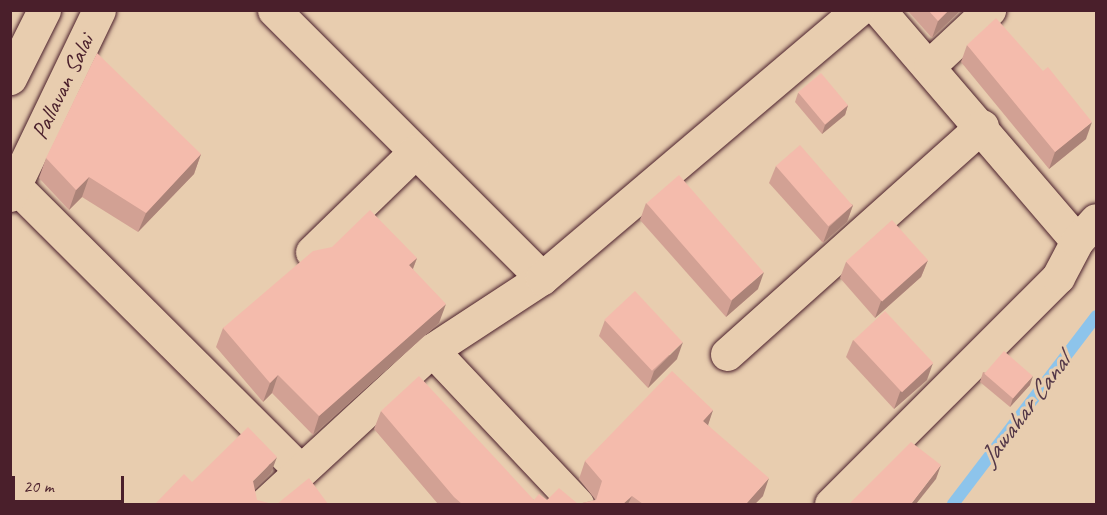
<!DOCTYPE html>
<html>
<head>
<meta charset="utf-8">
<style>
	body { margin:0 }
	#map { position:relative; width:1107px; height:515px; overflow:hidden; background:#e8cdaf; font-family:Caveat,sans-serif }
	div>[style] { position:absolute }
	.stream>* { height:12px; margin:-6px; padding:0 6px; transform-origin:6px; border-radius:6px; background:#8dc4eb }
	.roads { filter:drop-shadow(0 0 2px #4a1f2b) drop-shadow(0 0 2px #4a1f2b) }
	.street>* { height:33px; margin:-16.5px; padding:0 16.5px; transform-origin:16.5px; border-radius:16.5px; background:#e8cdaf }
	.secondary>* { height:33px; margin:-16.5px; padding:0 16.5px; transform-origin:16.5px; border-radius:16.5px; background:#e8cdaf }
	.wall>* { inset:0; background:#d2a194 }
	.shaded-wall>* { inset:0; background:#ab8378 }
	.building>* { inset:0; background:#f4bbac; transform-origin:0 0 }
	span { translate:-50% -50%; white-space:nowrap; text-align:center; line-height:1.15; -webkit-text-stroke:6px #e8cdaf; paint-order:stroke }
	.street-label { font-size:24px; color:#4a1f2b }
	.water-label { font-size:26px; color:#543848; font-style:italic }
	.frame { position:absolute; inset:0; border:12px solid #4a1f2b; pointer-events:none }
	.scale { position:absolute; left:12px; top:476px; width:112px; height:27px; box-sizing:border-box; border:3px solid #4a1f2b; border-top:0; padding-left:8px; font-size:18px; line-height:21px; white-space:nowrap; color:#4a1f2b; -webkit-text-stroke:4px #e8cdaf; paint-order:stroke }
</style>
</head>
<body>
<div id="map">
	<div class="stream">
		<i style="left:953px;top:504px;width:236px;rotate:-52.7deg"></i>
	</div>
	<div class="roads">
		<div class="street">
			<i style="left:274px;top:10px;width:379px;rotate:45deg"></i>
			<i style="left:879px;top:10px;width:304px;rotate:49.4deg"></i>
			<i style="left:930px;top:65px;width:81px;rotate:-43deg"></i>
			<i style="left:15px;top:186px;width:402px;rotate:44.9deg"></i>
			<i style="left:312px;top:252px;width:144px;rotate:-44.2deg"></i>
			<i style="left:432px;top:350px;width:212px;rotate:46.7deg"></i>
			<i style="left:727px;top:354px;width:342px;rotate:-41.8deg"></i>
			<i style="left:265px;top:504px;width:227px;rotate:-42.7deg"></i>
			<i style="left:432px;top:350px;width:131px;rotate:-33.2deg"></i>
			<i style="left:542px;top:278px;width:414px;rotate:-40.3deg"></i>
			<i style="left:831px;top:504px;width:321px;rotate:-45deg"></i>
			<i style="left:1058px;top:277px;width:41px;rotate:-62.2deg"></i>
			<i style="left:1077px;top:241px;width:28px;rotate:-48deg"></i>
		</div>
		<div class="secondary">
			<i style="left:10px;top:78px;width:76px;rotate:-63.4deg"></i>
			<i style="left:10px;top:195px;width:205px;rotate:-64.3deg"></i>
		</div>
	</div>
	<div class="wall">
		<i style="clip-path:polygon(907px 10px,961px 10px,932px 38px)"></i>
		<i style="clip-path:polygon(967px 45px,1086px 139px,1049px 169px,961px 62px)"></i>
		<i style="clip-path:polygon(798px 93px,848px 105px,845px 115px,822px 134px,795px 102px)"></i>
		<i style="clip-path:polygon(201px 154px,194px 174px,138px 232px,82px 197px,69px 210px,39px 178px,46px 158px)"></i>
		<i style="clip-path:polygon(776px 166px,853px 205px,847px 222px,823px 243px,769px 183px)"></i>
		<i style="clip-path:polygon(646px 203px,758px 289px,726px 317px,640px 220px)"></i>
		<i style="clip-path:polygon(417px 258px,413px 269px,439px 323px,313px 435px,272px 393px,263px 402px,216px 347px,223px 328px)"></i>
		<i style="clip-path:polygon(928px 260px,921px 277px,875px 318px,840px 278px,846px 262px)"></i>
		<i style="clip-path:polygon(605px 320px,677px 359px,648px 388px,599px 336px)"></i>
		<i style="clip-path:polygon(853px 340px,927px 380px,894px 409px,846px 357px)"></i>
		<i style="clip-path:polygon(983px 372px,1030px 385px,1010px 407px,980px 382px)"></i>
		<i style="clip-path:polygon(713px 410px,708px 425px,763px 496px,755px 504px,438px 504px,374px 429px,381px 411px,534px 500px,578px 504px,595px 500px,595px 499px,579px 479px,585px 461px)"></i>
	</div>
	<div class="shaded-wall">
		<i style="clip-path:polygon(949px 10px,961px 10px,932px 38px,938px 21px)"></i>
		<i style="clip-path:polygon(848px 105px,845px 115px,822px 134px,825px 125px)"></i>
		<i style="clip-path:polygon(1092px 122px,1086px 139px,1049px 169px,1055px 152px)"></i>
		<i style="clip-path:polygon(201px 154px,194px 174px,138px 232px,146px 213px)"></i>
		<i style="clip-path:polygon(89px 177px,82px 197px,69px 210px,76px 190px)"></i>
		<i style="clip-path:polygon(853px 205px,847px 222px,823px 243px,829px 227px)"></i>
		<i style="clip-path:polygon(417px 258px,410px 276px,409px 265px)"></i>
		<i style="clip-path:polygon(928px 260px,921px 277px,875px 318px,881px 301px)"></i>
		<i style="clip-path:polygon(764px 272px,758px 289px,726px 317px,732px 300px)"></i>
		<i style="clip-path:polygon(446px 304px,439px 323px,313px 435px,319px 416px)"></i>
		<i style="clip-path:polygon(683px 342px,677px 359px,648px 388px,654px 371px)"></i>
		<i style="clip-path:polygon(933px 363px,927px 380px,894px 409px,900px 392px)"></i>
		<i style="clip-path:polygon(278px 375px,272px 393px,263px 402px,270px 383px)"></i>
		<i style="clip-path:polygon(1033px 376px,1030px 385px,1010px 407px,1013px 398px)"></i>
		<i style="clip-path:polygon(713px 410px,707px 428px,703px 421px)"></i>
		<i style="clip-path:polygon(277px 457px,271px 473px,247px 498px,253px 481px)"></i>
		<i style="clip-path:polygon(941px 465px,936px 479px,916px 504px,911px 504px)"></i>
		<i style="clip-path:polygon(769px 478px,763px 496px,755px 504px,746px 504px)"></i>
		<i style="clip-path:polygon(632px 496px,628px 504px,623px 504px)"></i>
	</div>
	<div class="building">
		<i style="clip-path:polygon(928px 10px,949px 10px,938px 21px)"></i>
		<i style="clip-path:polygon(996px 18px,1043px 71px,1048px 67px,1092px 122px,1055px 152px,967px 45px)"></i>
		<i style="clip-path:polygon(97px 53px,201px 154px,146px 213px,89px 177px,76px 190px,46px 158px)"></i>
		<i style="left:821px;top:73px;width:42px;height:30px;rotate:50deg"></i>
		<i style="left:800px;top:145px;width:80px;height:32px;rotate:49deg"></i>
		<i style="left:679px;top:175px;width:129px;height:43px;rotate:49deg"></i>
		<i style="clip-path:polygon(370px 210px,417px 258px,409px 265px,446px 304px,319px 416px,278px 375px,270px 383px,223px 328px,313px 251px,332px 247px)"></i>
		<i style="left:892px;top:220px;width:54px;height:62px;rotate:48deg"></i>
		<i style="left:635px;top:291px;width:70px;height:42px;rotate:47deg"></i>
		<i style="left:885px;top:311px;width:71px;height:43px;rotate:47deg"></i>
		<i style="left:1004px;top:351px;width:38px;height:30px;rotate:41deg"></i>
		<i style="clip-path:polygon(672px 371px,713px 410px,703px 421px,769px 478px,746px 504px,643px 504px,632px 496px,623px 504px,462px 504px,454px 497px,381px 411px,419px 376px,534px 500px,539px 494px,547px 500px,559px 488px,578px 504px,596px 500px,602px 481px,585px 461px)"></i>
		<i style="clip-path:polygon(248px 427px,277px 457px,253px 481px,257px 500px,273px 504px,155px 504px,184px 474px,192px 482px)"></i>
		<i style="clip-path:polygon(911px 442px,941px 465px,911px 504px,851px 504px,850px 503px)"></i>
		<i style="clip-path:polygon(309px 478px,328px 504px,277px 504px)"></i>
	</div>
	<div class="street-label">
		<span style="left:63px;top:87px;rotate:-64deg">Pallavan Salai</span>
	</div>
	<div class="water-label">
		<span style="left:1025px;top:410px;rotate:-53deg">Jawahar Canal</span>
	</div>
	<div class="frame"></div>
	<div class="scale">20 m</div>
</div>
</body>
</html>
